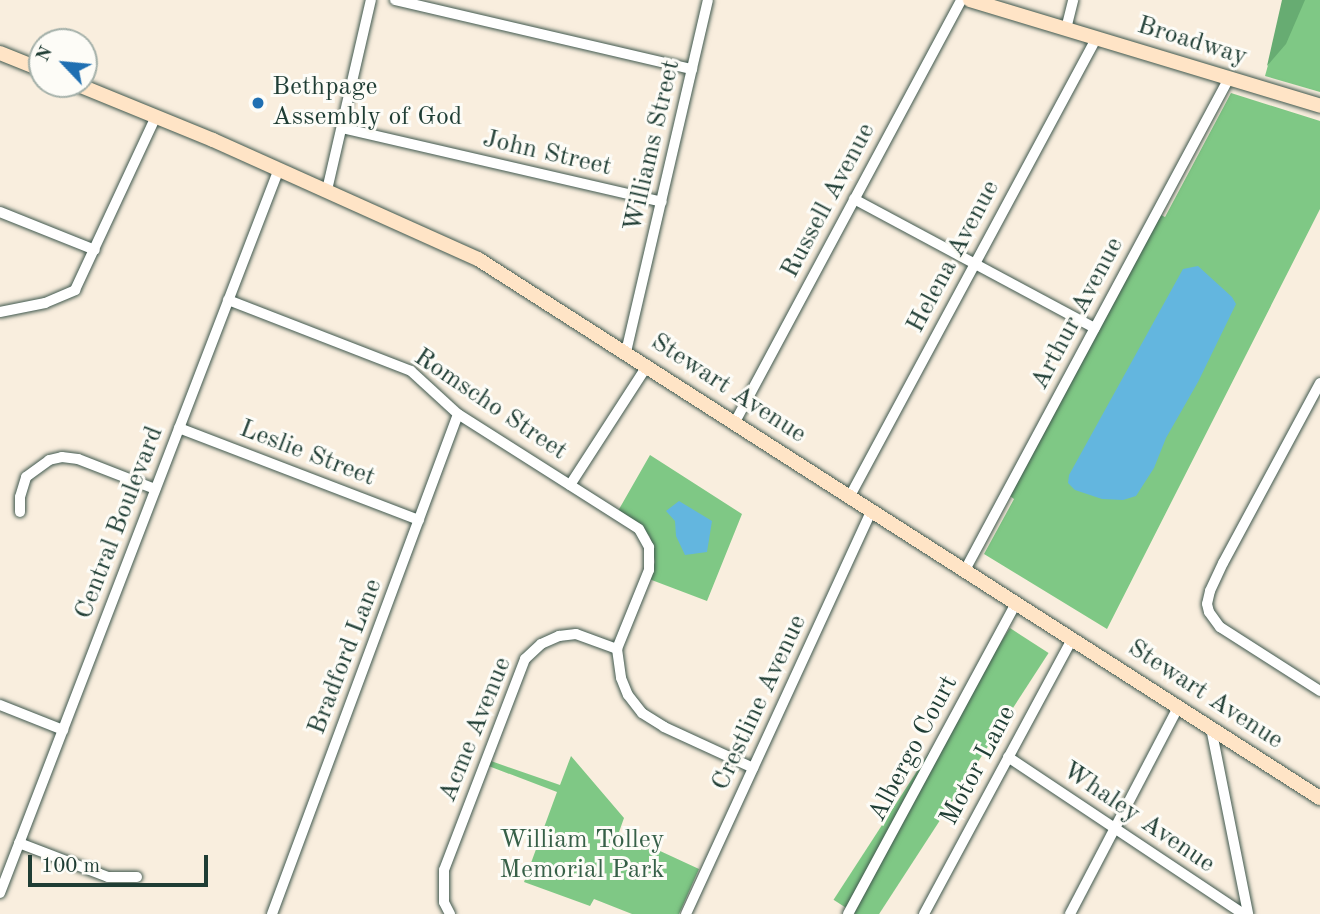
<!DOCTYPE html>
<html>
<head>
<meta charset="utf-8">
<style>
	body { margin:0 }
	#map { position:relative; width:1320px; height:914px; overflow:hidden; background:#f9eede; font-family:"Old Standard TT",serif }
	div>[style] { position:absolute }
	.green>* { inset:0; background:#7fc885; transform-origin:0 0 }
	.forest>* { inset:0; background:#67ac72 }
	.water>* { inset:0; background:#63b6df }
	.roads { filter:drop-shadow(0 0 2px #40584e) drop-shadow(0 0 2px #40584e) }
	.street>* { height:10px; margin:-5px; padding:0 5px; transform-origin:5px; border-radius:5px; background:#fff }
	.secondary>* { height:14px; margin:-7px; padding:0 7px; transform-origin:7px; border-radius:7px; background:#ffe4c6 }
	.dots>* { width:19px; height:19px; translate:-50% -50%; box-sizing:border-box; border:4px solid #fdfcf7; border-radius:50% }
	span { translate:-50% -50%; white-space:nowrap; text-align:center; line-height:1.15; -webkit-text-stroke:6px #fdfcf7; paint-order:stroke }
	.street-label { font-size:26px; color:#1f3d34 }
	.poi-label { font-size:26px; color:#1f3d34 }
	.left { translate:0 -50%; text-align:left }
	.park-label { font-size:26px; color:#376048 }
	.north { position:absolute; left:28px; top:28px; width:70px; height:70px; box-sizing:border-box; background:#fdfcf7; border:2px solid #a4b0a9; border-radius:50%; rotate:296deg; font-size:19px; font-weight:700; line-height:28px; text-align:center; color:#1f3d34 }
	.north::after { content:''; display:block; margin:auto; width:24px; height:32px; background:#1f6fb2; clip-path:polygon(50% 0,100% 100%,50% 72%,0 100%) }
	.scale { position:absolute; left:28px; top:855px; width:180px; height:32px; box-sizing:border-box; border:4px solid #1f3d34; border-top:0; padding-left:9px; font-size:21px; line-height:24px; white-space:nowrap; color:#1f3d34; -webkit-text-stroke:5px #fdfcf7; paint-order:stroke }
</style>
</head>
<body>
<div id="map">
	<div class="green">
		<i style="clip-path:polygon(1286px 0,1320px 0,1320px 92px,1265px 76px)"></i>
		<i style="clip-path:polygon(1231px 93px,1320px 121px,1320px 209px,1107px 629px,984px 554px,1014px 499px,1010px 496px,1159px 214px,1165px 217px)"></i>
		<i style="clip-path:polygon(650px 455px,742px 514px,707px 601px,649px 579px,655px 562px,650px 537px,641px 525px,618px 511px)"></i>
		<i style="left:1010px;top:628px;width:46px;height:324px;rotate:33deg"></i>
		<i style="clip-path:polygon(571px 756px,624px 818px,619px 832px,699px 869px,679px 914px,632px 914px,594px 899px,590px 906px,524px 882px,557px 792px,486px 765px,488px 760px,560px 785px)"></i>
	</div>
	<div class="forest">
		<i style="clip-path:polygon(1282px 0,1305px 0,1286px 44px,1267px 66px)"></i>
	</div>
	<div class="water">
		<i style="clip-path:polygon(1198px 266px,1232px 297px,1236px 304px,1198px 382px,1166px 438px,1154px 468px,1136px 496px,1123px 500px,1102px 499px,1075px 490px,1068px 483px,1069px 475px,1183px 269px)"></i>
		<i style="clip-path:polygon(679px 501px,712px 521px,707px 552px,685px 555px,676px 536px,675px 521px,666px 511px)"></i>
	</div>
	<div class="roads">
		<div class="street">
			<i style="left:395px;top:0;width:305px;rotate:13.1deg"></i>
			<i style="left:1066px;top:29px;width:30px;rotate:-76deg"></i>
			<i style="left:342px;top:128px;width:328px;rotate:13deg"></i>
			<i style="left:327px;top:190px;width:195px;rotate:-77deg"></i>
			<i style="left:854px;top:199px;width:273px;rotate:28.2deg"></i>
			<i style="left:0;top:212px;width:102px;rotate:21.8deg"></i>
			<i style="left:228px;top:300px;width:196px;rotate:21.2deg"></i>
			<i style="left:411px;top:371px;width:64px;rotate:42.5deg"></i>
			<i style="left:458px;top:414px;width:214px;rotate:32.4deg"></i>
			<i style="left:639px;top:529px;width:21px;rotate:61deg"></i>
			<i style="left:649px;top:547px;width:23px;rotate:90deg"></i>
			<i style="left:649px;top:570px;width:85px;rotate:112.1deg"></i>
			<i style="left:617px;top:649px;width:29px;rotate:82deg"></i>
			<i style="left:621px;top:678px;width:18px;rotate:68deg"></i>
			<i style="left:628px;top:695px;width:23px;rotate:52deg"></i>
			<i style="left:642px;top:713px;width:26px;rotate:32deg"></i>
			<i style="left:664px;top:727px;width:98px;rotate:24.7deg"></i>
			<i style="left:0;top:312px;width:46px;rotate:-11.3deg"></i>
			<i style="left:45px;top:303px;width:33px;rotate:-23deg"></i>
			<i style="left:75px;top:290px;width:192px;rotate:-65deg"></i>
			<i style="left:626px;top:352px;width:361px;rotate:-76.9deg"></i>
			<i style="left:1320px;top:383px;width:204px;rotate:118.3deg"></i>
			<i style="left:1223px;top:563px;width:31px;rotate:115deg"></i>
			<i style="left:1210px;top:591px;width:13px;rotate:103deg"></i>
			<i style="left:1207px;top:604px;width:8px;rotate:76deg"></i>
			<i style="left:1209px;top:612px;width:19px;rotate:54deg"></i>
			<i style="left:1220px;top:627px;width:119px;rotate:32.6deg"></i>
			<i style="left:735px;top:422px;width:479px;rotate:-61.8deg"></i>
			<i style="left:179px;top:428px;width:257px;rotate:21deg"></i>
			<i style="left:570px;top:485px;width:142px;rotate:-57.1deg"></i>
			<i style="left:850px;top:496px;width:519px;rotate:-61.71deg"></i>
			<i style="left:20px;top:512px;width:15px;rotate:-90deg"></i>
			<i style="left:20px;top:497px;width:21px;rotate:-73deg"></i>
			<i style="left:26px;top:477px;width:29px;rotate:-36deg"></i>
			<i style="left:49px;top:460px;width:13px;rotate:-13deg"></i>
			<i style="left:62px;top:457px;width:16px;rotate:7deg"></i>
			<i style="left:78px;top:459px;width:83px;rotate:21.3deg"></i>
			<i style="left:965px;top:570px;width:558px;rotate:-61.78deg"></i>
			<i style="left:0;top:705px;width:68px;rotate:21.6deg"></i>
			<i style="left:1211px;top:728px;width:190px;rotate:78.7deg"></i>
			<i style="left:1008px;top:757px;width:283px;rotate:33.7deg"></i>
			<i style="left:19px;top:843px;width:95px;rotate:20.9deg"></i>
			<i style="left:108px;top:877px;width:29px"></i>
			<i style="left:0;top:893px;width:776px;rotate:-68.93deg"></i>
			<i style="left:272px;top:914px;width:533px;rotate:-69.59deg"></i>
			<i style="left:450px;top:914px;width:13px;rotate:-117deg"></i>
			<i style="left:444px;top:902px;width:32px;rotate:-90deg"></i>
			<i style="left:444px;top:870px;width:226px;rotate:-69deg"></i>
			<i style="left:525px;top:659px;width:22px;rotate:-43deg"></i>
			<i style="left:541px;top:644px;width:20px;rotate:-24deg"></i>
			<i style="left:559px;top:636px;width:17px;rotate:-7deg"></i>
			<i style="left:576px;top:634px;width:44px;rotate:20.1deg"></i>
			<i style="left:686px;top:914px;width:445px;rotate:-65.3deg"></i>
			<i style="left:848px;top:914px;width:353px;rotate:-61.6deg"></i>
			<i style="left:924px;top:914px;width:312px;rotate:-61.7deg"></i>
			<i style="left:1070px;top:914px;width:233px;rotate:-62.4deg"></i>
		</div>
		<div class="secondary">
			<i style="left:970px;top:0;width:366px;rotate:16.8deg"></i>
			<i style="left:0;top:53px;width:45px;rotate:22deg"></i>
			<i style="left:76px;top:84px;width:148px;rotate:22.2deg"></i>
			<i style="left:213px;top:140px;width:290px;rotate:24.2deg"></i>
			<i style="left:478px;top:259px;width:1000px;rotate:32.63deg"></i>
		</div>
	</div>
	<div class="dots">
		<i style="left:258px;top:103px;background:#1f6fb2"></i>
	</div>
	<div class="street-label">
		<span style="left:1192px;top:42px;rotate:17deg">Broadway</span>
		<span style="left:653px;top:146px;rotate:-77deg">Williams Street</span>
		<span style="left:547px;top:154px;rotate:13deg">John Street</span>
		<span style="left:829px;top:201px;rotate:-62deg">Russell Avenue</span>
		<span style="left:954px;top:257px;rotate:-62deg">Helena Avenue</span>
		<span style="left:1078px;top:314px;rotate:-62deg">Arthur Avenue</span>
		<span style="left:728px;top:389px;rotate:33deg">Stewart Avenue</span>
		<span style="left:490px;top:405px;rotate:34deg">Romscho Street</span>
		<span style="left:307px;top:454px;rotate:21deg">Leslie Street</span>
		<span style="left:120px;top:523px;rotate:-69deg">Central Boulevard</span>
		<span style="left:346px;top:657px;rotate:-69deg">Bradford Lane</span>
		<span style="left:1205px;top:695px;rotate:33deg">Stewart Avenue</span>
		<span style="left:760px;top:703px;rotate:-65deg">Crestline Avenue</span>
		<span style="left:476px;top:730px;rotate:-68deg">Acme Avenue</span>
		<span style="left:914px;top:749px;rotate:-62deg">Albergo Court</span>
		<span style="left:979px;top:766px;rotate:-62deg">Motor Lane</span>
		<span style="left:1138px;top:818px;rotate:34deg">Whaley Avenue</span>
	</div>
	<div class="poi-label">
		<span class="left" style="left:272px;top:103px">Bethpage<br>Assembly of God</span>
	</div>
	<div class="park-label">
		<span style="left:582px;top:856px">William Tolley<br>Memorial Park</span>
	</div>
	<div class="north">N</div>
	<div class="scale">100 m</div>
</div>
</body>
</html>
